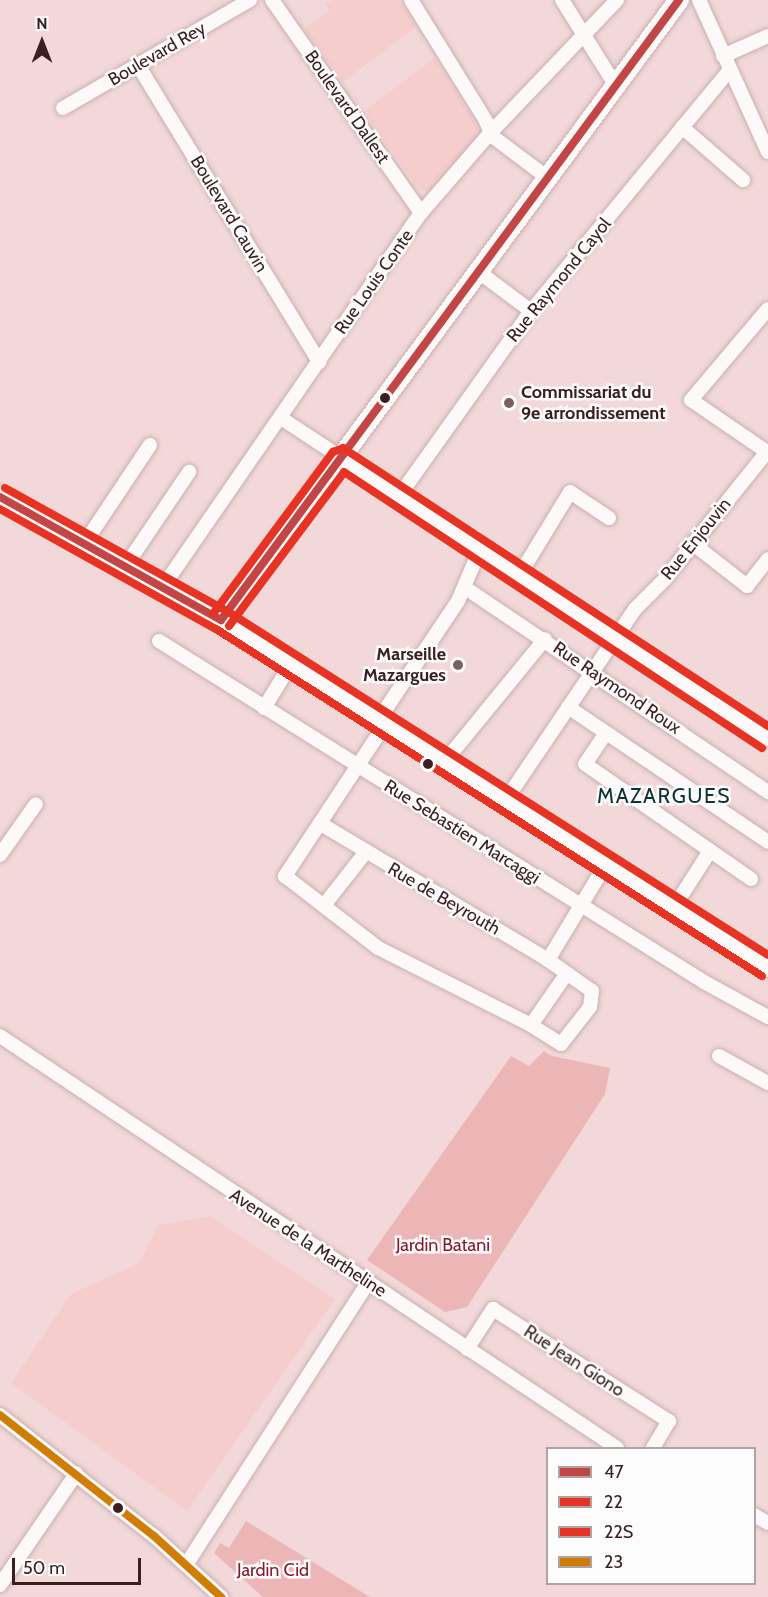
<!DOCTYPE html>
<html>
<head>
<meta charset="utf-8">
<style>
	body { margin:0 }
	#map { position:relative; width:768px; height:1597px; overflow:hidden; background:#f2d8d8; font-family:Cabin,sans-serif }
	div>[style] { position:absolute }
	.built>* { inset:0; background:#f5cdcd }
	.green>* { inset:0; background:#ecb5b6 }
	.roads { filter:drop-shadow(0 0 2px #c9afb0) drop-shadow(0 0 2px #c9afb0) }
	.street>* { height:14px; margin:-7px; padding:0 7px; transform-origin:7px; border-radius:7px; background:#fdf9f9 }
	.secondary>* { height:20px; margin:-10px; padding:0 10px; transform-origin:10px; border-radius:10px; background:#fdf9f9 }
	.bus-1>* { height:8px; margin:-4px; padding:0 4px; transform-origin:4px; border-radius:4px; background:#c34647 }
	.bus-2>* { height:8px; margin:-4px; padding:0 4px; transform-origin:4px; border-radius:4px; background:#e63323 }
	.bus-3>* { height:8px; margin:-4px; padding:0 4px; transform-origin:4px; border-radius:4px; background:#e63323 }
	.bus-4>* { height:8px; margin:-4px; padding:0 4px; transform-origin:4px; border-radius:4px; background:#cf7d05 }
	.dots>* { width:16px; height:16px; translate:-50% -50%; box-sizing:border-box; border:3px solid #fcfcfc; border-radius:50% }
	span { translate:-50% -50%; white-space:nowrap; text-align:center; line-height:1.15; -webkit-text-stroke:5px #fcfcfc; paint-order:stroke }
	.street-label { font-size:18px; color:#3b1f20 }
	.poi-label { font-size:18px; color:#3b1f20; font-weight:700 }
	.left { translate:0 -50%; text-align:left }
	.right { translate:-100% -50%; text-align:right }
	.park-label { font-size:18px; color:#871a2c }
	.quarter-label { font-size:21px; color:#0f3233; letter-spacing:1.5px }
	.legend { position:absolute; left:546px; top:1447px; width:210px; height:138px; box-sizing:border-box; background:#fcfcfc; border:2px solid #afa4a4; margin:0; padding:8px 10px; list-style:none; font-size:18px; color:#3b1f20 }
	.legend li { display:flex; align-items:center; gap:12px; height:30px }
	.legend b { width:30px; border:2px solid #afa4a4 }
	.north { position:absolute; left:12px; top:12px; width:60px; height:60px; -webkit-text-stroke:4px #fcfcfc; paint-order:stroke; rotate:0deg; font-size:16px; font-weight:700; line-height:24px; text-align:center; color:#3b1f20 }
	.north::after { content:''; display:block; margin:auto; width:21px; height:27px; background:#3b1f20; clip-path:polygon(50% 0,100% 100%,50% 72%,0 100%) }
	.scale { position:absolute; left:12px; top:1558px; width:129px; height:27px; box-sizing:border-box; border:3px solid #3b1f20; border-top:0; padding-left:8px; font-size:18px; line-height:21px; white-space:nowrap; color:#3b1f20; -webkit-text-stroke:4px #fcfcfc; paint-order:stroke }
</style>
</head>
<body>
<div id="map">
	<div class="built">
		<i style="clip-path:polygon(332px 0,399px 0,416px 27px,343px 82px,304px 28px,330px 11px,325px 4px)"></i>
		<i style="clip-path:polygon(435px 58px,483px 135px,433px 191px,420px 190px,363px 112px)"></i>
		<i style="clip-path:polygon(210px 1216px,335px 1299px,187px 1511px,11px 1383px,71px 1294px,139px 1263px,158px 1225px)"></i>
	</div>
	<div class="green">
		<i style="clip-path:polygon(544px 1051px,552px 1056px,610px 1068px,605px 1094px,467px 1307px,445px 1312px,367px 1260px,511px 1056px,529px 1066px)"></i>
		<i style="clip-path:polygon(246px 1521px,370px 1597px,263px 1597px,214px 1553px,220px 1543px,229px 1548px)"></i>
	</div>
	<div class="roads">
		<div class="street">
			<i style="left:272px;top:0;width:260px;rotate:55deg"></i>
			<i style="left:411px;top:0;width:142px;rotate:58.2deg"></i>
			<i style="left:486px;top:121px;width:16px;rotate:68deg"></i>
			<i style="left:492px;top:136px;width:70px;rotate:36.9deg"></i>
			<i style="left:562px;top:0;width:102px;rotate:57.9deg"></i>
			<i style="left:699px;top:0;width:167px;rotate:65.6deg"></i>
			<i style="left:723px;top:56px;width:49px;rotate:-24deg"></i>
			<i style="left:138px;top:65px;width:348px;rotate:58.6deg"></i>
			<i style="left:63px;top:108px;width:216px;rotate:-30deg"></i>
			<i style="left:682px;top:127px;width:81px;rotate:41deg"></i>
			<i style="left:479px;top:272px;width:65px;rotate:36.9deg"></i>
			<i style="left:281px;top:418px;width:583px;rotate:33.39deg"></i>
			<i style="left:399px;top:496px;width:227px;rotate:-54.5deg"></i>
			<i style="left:531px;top:311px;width:311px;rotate:-50.5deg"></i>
			<i style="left:692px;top:543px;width:70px;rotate:38deg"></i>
			<i style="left:747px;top:586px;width:34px;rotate:-52deg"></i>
			<i style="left:84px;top:544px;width:119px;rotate:-56.3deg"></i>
			<i style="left:480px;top:549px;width:56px;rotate:112.9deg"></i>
			<i style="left:458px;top:601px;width:142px;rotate:123.8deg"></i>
			<i style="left:379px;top:719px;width:13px;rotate:86deg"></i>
			<i style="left:380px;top:732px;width:173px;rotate:123.4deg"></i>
			<i style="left:285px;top:876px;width:118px;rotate:37.7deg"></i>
			<i style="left:378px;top:948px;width:171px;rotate:26.7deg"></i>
			<i style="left:125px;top:567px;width:115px;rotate:-56deg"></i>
			<i style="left:520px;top:574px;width:96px;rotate:-58.6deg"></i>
			<i style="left:570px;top:492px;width:47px;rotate:33.7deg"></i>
			<i style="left:464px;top:587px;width:367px;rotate:34deg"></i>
			<i style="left:162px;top:588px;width:456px;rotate:-55.4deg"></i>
			<i style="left:421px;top:213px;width:106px;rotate:-49.2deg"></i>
			<i style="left:490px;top:133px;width:184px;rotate:-46.3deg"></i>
			<i style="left:159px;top:641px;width:643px;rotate:32.03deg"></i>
			<i style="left:704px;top:982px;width:73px;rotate:28.7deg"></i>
			<i style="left:568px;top:707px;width:241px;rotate:34deg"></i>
			<i style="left:264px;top:708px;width:52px;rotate:-58.5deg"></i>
			<i style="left:606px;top:733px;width:37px;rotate:124deg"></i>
			<i style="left:585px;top:764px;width:202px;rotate:34.7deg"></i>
			<i style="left:446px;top:760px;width:156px;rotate:-50.7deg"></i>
			<i style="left:507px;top:798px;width:228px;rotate:-55.9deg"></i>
			<i style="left:635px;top:609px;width:41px;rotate:-45deg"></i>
			<i style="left:664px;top:580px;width:164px;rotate:-51.2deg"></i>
			<i style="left:767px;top:452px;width:92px;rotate:-145.6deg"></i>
			<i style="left:691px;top:400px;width:119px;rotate:-49.8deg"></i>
			<i style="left:321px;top:824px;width:265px;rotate:30.9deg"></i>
			<i style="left:548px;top:960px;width:54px;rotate:35.2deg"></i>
			<i style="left:592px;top:991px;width:16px;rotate:97deg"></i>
			<i style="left:590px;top:1007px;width:47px;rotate:128.1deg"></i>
			<i style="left:561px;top:1044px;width:36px;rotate:-148deg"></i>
			<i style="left:531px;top:1025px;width:60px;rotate:-55.2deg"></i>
			<i style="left:0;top:855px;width:62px;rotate:-54.8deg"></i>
			<i style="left:325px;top:904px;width:65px;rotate:-51.9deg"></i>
			<i style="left:674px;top:907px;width:67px;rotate:-57.3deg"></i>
			<i style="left:548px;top:960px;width:112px;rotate:-58.9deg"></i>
			<i style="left:0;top:1036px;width:742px;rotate:33.73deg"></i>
			<i style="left:719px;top:1056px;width:56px;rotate:28.9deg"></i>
			<i style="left:467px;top:1349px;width:48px;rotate:-57deg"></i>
			<i style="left:493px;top:1309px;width:209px;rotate:32.5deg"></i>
			<i style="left:669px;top:1421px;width:31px;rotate:121deg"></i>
			<i style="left:0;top:1415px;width:196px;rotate:38.2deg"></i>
			<i style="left:154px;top:1536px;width:91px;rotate:42.3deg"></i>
			<i style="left:754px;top:1515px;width:16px;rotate:30deg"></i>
			<i style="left:186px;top:1565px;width:336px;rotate:-57.2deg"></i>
			<i style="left:0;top:1585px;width:135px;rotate:-55.6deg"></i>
		</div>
		<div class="secondary">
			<i style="left:0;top:497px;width:253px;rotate:29.1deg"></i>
			<i style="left:221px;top:620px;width:648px;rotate:32.39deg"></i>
			<i style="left:221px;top:620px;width:771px;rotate:-53.55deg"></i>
		</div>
	</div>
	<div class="bus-1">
		<i style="left:0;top:497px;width:253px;rotate:29.1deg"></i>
		<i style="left:221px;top:620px;width:771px;rotate:-53.55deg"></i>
	</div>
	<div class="bus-2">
		<i style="left:0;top:509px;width:247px;rotate:29.1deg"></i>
		<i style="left:216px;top:629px;width:647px;rotate:32.44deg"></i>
		<i style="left:229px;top:626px;width:192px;rotate:-53.2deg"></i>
		<i style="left:344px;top:472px;width:501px;rotate:33.44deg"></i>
	</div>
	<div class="bus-3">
		<i style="left:5px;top:488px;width:254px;rotate:29deg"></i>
		<i style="left:227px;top:611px;width:641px;rotate:32.45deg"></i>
		<i style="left:213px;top:614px;width:202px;rotate:-53.5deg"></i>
		<i style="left:333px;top:452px;width:11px;rotate:-22deg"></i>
		<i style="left:343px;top:448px;width:508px;rotate:33.19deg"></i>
	</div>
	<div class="bus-4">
		<i style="left:0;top:1415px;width:196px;rotate:38.2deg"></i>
		<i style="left:154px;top:1536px;width:91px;rotate:42.3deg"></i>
	</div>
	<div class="dots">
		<i style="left:385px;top:398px;background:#3b1f20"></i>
		<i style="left:509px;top:403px;background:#7b6060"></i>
		<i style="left:458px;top:665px;background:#7b6060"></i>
		<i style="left:428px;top:764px;background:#3b1f20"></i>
		<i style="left:118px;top:1508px;background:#3b1f20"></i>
	</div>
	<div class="street-label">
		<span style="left:157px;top:54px;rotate:-30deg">Boulevard Rey</span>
		<span style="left:347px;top:107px;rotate:55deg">Boulevard Dallest</span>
		<span style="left:229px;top:214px;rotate:59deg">Boulevard Cauvin</span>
		<span style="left:559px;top:280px;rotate:-51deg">Rue Raymond Cayol</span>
		<span style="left:374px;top:282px;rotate:-55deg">Rue Louis Conte</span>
		<span style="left:696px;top:539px;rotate:-51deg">Rue Enjouvin</span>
		<span style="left:617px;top:688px;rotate:34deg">Rue Raymond Roux</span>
		<span style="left:462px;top:832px;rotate:32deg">Rue Sebastien Marcaggi</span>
		<span style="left:444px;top:899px;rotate:30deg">Rue de Beyrouth</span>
		<span style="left:308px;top:1243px;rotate:33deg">Avenue de la Martheline</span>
		<span style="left:574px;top:1361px;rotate:33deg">Rue Jean Giono</span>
	</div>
	<div class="poi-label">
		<span class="left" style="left:521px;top:403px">Commissariat du<br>9e arrondissement</span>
		<span class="right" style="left:446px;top:665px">Marseille<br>Mazargues</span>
	</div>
	<div class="park-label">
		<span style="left:443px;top:1245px">Jardin Batani</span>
		<span style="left:273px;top:1570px">Jardin Cid</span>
	</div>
	<div class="quarter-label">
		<span style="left:664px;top:796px">MAZARGUES</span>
	</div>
	<ul class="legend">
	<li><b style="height:8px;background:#c34647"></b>47</li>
	<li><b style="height:8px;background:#e63323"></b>22</li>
	<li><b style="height:8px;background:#e63323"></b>22S</li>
	<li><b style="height:8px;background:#cf7d05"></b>23</li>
	</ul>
	<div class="north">N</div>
	<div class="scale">50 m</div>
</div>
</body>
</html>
